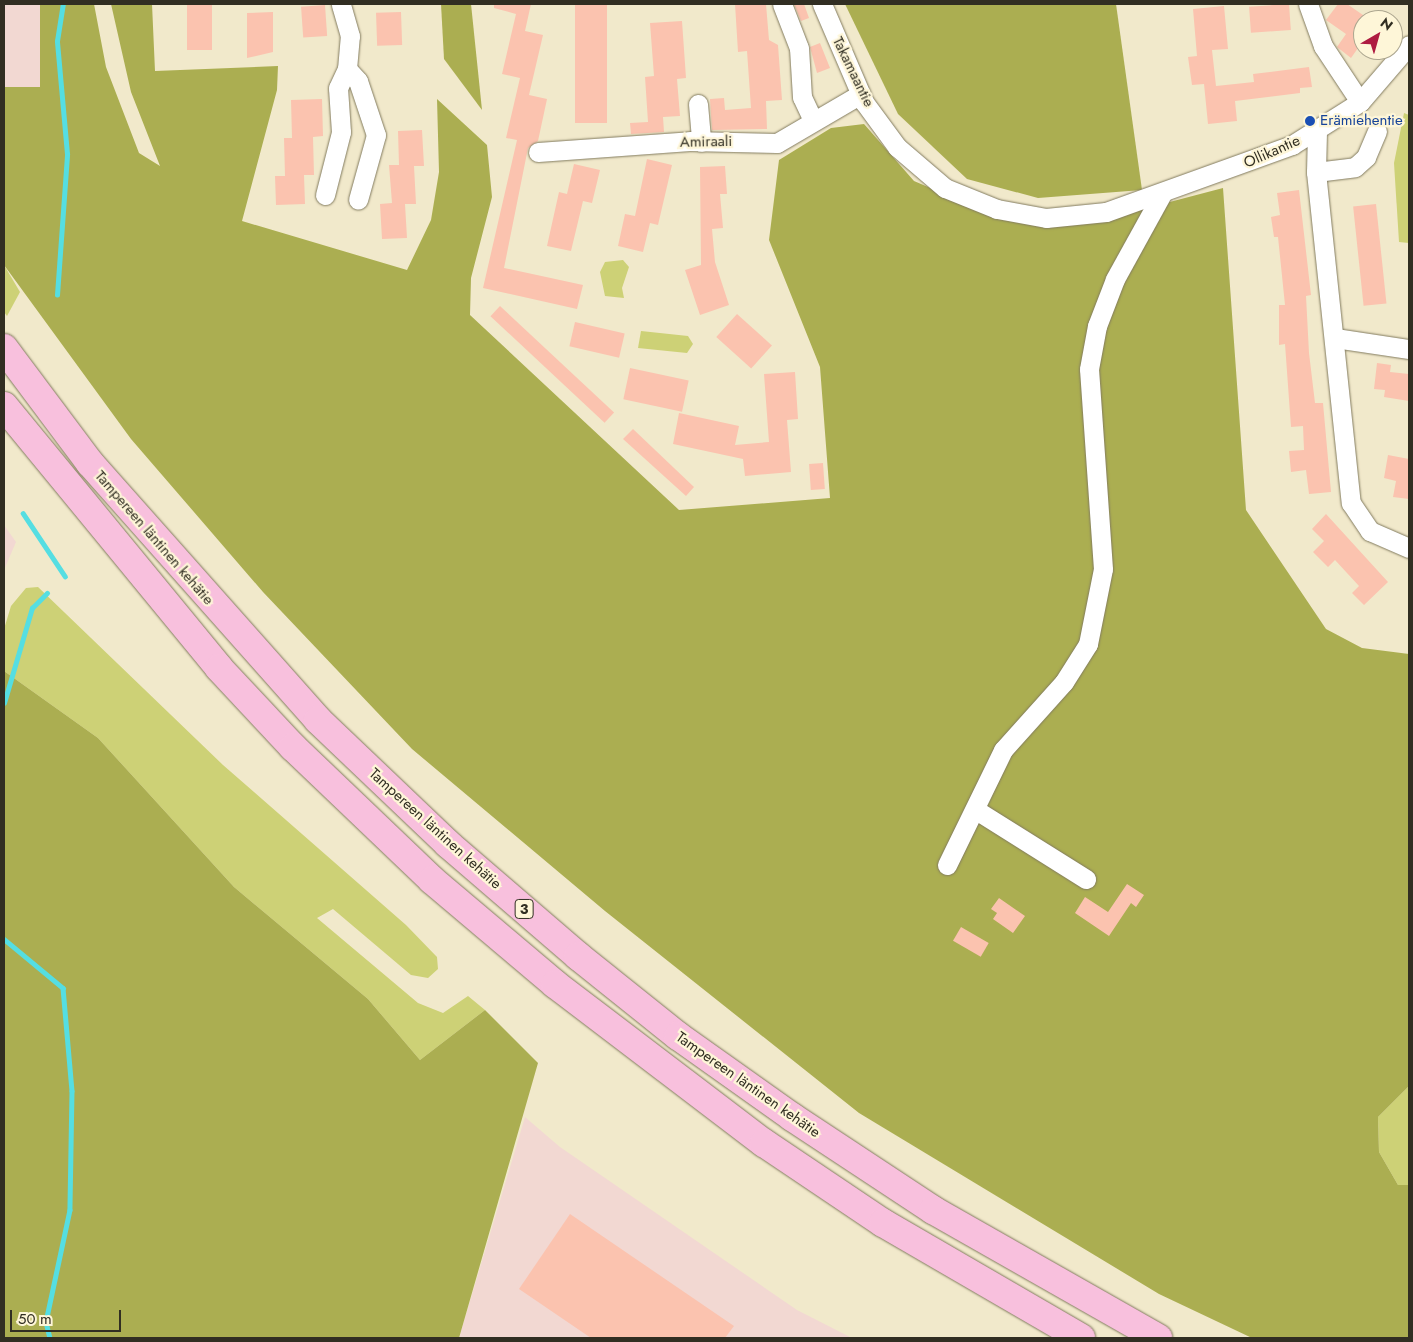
<!DOCTYPE html>
<html>
<head>
<meta charset="utf-8">
<style>
	body { margin:0 }
	#map { position:relative; width:1413px; height:1342px; overflow:hidden; background:#f1e9cb; font-family:Jost,sans-serif }
	div>[style] { position:absolute }
	.industrial>* { inset:0; background:#f2d8d2; transform-origin:0 0 }
	.green>* { inset:0; background:#cdd176 }
	.forest>* { inset:0; background:#abae51 }
	.stream>* { height:4.5px; margin:-2.25px; padding:0 2.25px; transform-origin:2.25px; border-radius:2.25px; background:#55dee2 }
	.building>* { inset:0; background:#fbc3af; transform-origin:0 0 }
	.roads { filter:drop-shadow(0 0 1px #827b5f) drop-shadow(0 0 1px #827b5f) }
	.minor>* { height:19px; margin:-9.5px; padding:0 9.5px; transform-origin:9.5px; border-radius:9.5px; background:#fff }
	.highway>* { height:28px; margin:-14px; padding:0 14px; transform-origin:14px; border-radius:14px; background:#f8c0dd }
	.dots>* { width:14px; height:14px; translate:-50% -50%; box-sizing:border-box; border:2px solid #fef6d8; border-radius:50% }
	span { translate:-50% -50%; white-space:nowrap; text-align:center; line-height:1.15; -webkit-text-stroke:4.5px #fef6d8; paint-order:stroke }
	.shield-label span { padding:1px 4px; background:#fef6d8; border:1px solid; border-radius:4px; -webkit-text-stroke-width:0 }
	.shield-label { font-size:14px; color:#312e22; font-weight:700 }
	.street-label { font-size:15px; color:#312e22 }
	.transit-label { font-size:15px; color:#164399 }
	.left { translate:0 -50%; text-align:left }
	.frame { position:absolute; inset:0; border:5px solid #312e22; pointer-events:none }
	.north { position:absolute; left:1353px; top:10px; width:50px; height:50px; box-sizing:border-box; background:#fef6d8; border:1px solid #aca68f; border-radius:50%; rotate:38deg; font-size:14px; font-weight:700; line-height:20px; text-align:center; color:#312e22 }
	.north::after { content:''; display:block; margin:auto; width:18px; height:22px; background:#ae1b41; clip-path:polygon(50% 0,100% 100%,50% 72%,0 100%) }
	.scale { position:absolute; left:10px; top:1310px; width:111px; height:22px; box-sizing:border-box; border:2px solid #312e22; border-top:0; padding-left:6px; font-size:15px; line-height:18px; white-space:nowrap; color:#312e22; -webkit-text-stroke:4px #fef6d8; paint-order:stroke }
</style>
</head>
<body>
<div id="map">
	<div class="industrial">
		<i style="left:4px;top:4px;width:36px;height:83px"></i>
		<i style="clip-path:polygon(4px 525px,16px 542px,4px 570px)"></i>
		<i style="clip-path:polygon(525px 1117px,560px 1147px,797px 1310px,852px 1338px,459px 1338px)"></i>
	</div>
	<div class="green">
		<i style="clip-path:polygon(1404px 113px,1409px 115px,1409px 243px,1399px 242px,1394px 163px)"></i>
		<i style="clip-path:polygon(623px 260px,629px 267px,622px 288px,624px 298px,605px 296px,600px 272px,605px 262px)"></i>
		<i style="clip-path:polygon(4px 265px,20px 292px,7px 316px,4px 312px)"></i>
		<i style="clip-path:polygon(641px 331px,688px 336px,693px 344px,687px 353px,638px 348px)"></i>
		<i style="clip-path:polygon(38px 587px,223px 765px,406px 925px,437px 957px,438px 969px,428px 978px,411px 975px,333px 909px,317px 918px,418px 1003px,443px 1013px,468px 996px,485px 1010px,420px 1060px,368px 999px,234px 887px,98px 738px,4px 671px,4px 629px,11px 606px,26px 588px)"></i>
		<i style="clip-path:polygon(1409px 1086px,1409px 1185px,1398px 1185px,1379px 1152px,1378px 1117px)"></i>
	</div>
	<div class="forest">
		<i style="clip-path:polygon(40px 4px,94px 4px,106px 67px,139px 153px,160px 166px,131px 92px,111px 4px,152px 4px,155px 71px,278px 66px,277px 90px,242px 221px,407px 270px,431px 220px,439px 172px,437px 99px,487px 145px,492px 197px,471px 278px,470px 315px,679px 510px,830px 498px,820px 367px,769px 240px,779px 160px,831px 128px,864px 124px,914px 181px,998px 217px,1105px 219px,1223px 188px,1246px 510px,1326px 629px,1362px 648px,1409px 654px,1409px 1086px,1378px 1117px,1379px 1152px,1398px 1185px,1409px 1185px,1409px 1338px,1252px 1338px,1159px 1294px,859px 1113px,605px 911px,412px 749px,263px 592px,131px 439px,4px 265px,4px 87px,40px 87px)"></i>
		<i style="clip-path:polygon(441px 4px,471px 4px,482px 110px,444px 59px)"></i>
		<i style="clip-path:polygon(845px 4px,1116px 4px,1142px 190px,1038px 198px,967px 179px,898px 114px)"></i>
		<i style="clip-path:polygon(4px 671px,98px 738px,234px 887px,368px 999px,420px 1060px,485px 1010px,538px 1063px,459px 1338px,4px 1338px)"></i>
	</div>
	<div class="stream">
		<i style="left:57px;top:295px;width:141px;rotate:-85.9deg"></i>
		<i style="left:67px;top:154px;width:113px;rotate:-95.1deg"></i>
		<i style="left:57px;top:41px;width:37px;rotate:-81deg"></i>
		<i style="left:23px;top:513px;width:76px;rotate:56.3deg"></i>
		<i style="left:4px;top:703px;width:99px;rotate:-73.6deg"></i>
		<i style="left:32px;top:608px;width:21px;rotate:-45deg"></i>
		<i style="left:4px;top:939px;width:77px;rotate:39.7deg"></i>
		<i style="left:63px;top:988px;width:103px;rotate:85deg"></i>
		<i style="left:72px;top:1091px;width:119px;rotate:91deg"></i>
		<i style="left:70px;top:1210px;width:115px;rotate:102.1deg"></i>
		<i style="left:46px;top:1322px;width:16px;rotate:76deg"></i>
	</div>
	<div class="building">
		<i style="left:187px;top:4px;width:25px;height:46px"></i>
		<i style="clip-path:polygon(494px 4px,531px 4px,525px 31px,543px 35px,529px 95px,547px 99px,538px 141px,528px 148px,504px 268px,583px 285px,577px 309px,483px 288px,517px 140px,506px 138px,520px 78px,502px 74px,516px 14px,494px 8px)"></i>
		<i style="left:575px;top:4px;width:32px;height:119px"></i>
		<i style="clip-path:polygon(735px 4px,766px 4px,769px 40px,778px 45px,782px 100px,766px 101px,767px 129px,712px 130px,710px 99px,724px 98px,725px 110px,751px 108px,747px 51px,738px 52px)"></i>
		<i style="clip-path:polygon(794px 4px,804px 4px,809px 18px,801px 21px)"></i>
		<i style="left:1289px;top:4px;width:26px;height:40px;rotate:86deg"></i>
		<i style="clip-path:polygon(1338px 4px,1347px 4px,1363px 15px,1363px 41px,1351px 58px,1337px 47px,1346px 34px,1326px 20px)"></i>
		<i style="left:325px;top:5px;width:31px;height:24px;rotate:86deg"></i>
		<i style="clip-path:polygon(1224px 6px,1228px 49px,1212px 50px,1216px 86px,1254px 82px,1253px 74px,1309px 67px,1312px 87px,1300px 88px,1300px 93px,1235px 101px,1237px 121px,1208px 124px,1204px 84px,1192px 85px,1188px 57px,1197px 56px,1193px 9px)"></i>
		<i style="clip-path:polygon(273px 12px,273px 52px,247px 58px,247px 13px)"></i>
		<i style="left:401px;top:12px;width:33px;height:25px;rotate:88deg"></i>
		<i style="clip-path:polygon(682px 21px,686px 78px,677px 79px,680px 116px,663px 117px,664px 132px,631px 134px,630px 123px,648px 122px,645px 77px,654px 76px,650px 23px)"></i>
		<i style="clip-path:polygon(820px 43px,830px 68px,817px 73px,810px 47px)"></i>
		<i style="clip-path:polygon(322px 99px,323px 136px,313px 137px,314px 175px,304px 175px,305px 204px,276px 205px,275px 176px,285px 176px,284px 138px,292px 138px,291px 100px)"></i>
		<i style="clip-path:polygon(422px 130px,424px 166px,414px 166px,416px 204px,405px 204px,407px 238px,382px 239px,380px 204px,392px 203px,389px 165px,399px 165px,398px 131px)"></i>
		<i style="clip-path:polygon(647px 159px,672px 165px,658px 225px,650px 223px,643px 252px,618px 246px,625px 214px,635px 216px)"></i>
		<i style="clip-path:polygon(574px 164px,600px 170px,592px 203px,583px 201px,571px 251px,547px 246px,559px 192px,567px 194px)"></i>
		<i style="clip-path:polygon(725px 166px,727px 194px,720px 194px,723px 228px,712px 229px,715px 262px,729px 305px,700px 315px,685px 270px,701px 265px,700px 167px)"></i>
		<i style="clip-path:polygon(1299px 190px,1311px 295px,1306px 296px,1309px 353px,1315px 403px,1323px 403px,1331px 492px,1309px 494px,1306px 470px,1291px 472px,1289px 451px,1304px 450px,1303px 426px,1291px 427px,1285px 344px,1279px 345px,1279px 305px,1285px 305px,1278px 237px,1274px 237px,1271px 217px,1280px 215px,1277px 193px)"></i>
		<i style="left:1376px;top:204px;width:100px;height:23px;rotate:84deg"></i>
		<i style="left:500px;top:306px;width:156px;height:14px;rotate:43deg"></i>
		<i style="left:737px;top:314px;width:47px;height:31px;rotate:42deg"></i>
		<i style="left:575px;top:322px;width:51px;height:25px;rotate:13deg"></i>
		<i style="clip-path:polygon(1377px 363px,1391px 365px,1390px 372px,1409px 374px,1409px 401px,1384px 397px,1385px 390px,1374px 389px)"></i>
		<i style="left:630px;top:368px;width:60px;height:32px;rotate:12deg"></i>
		<i style="clip-path:polygon(795px 372px,798px 419px,787px 420px,791px 472px,745px 476px,743px 459px,673px 444px,679px 413px,739px 426px,735px 445px,769px 442px,764px 374px)"></i>
		<i style="clip-path:polygon(633px 429px,694px 487px,686px 496px,623px 439px)"></i>
		<i style="clip-path:polygon(1388px 455px,1409px 459px,1409px 499px,1393px 497px,1396px 481px,1384px 478px)"></i>
		<i style="left:823px;top:463px;width:26px;height:14px;rotate:86deg"></i>
		<i style="clip-path:polygon(1326px 514px,1388px 582px,1364px 605px,1352px 593px,1359px 586px,1335px 560px,1328px 567px,1313px 552px,1324px 541px,1312px 529px)"></i>
		<i style="clip-path:polygon(1127px 884px,1144px 895px,1136px 907px,1131px 903px,1109px 936px,1075px 913px,1085px 897px,1108px 912px)"></i>
		<i style="clip-path:polygon(999px 898px,1025px 916px,1013px 933px,993px 919px,997px 913px,991px 909px)"></i>
		<i style="left:961px;top:927px;width:32px;height:16px;rotate:30deg"></i>
		<i style="clip-path:polygon(570px 1214px,734px 1326px,725px 1338px,591px 1338px,519px 1289px)"></i>
	</div>
	<div class="roads">
		<div class="minor">
			<i style="left:782px;top:4px;width:47px;rotate:68.9deg"></i>
			<i style="left:799px;top:48px;width:49px;rotate:86.5deg"></i>
			<i style="left:802px;top:97px;width:26px;rotate:65deg"></i>
			<i style="left:822px;top:4px;width:107px;rotate:66.8deg"></i>
			<i style="left:864px;top:102px;width:56px;rotate:53.7deg"></i>
			<i style="left:897px;top:147px;width:63px;rotate:40.5deg"></i>
			<i style="left:945px;top:188px;width:56px;rotate:22deg"></i>
			<i style="left:997px;top:209px;width:50px;rotate:10.4deg"></i>
			<i style="left:1046px;top:218px;width:60px;rotate:-5.7deg"></i>
			<i style="left:1106px;top:212px;width:198px;rotate:-19.8deg"></i>
			<i style="left:1292px;top:145px;width:80px;rotate:-32.3deg"></i>
			<i style="left:1360px;top:102px;width:75px;rotate:-49.3deg"></i>
			<i style="left:1308px;top:4px;width:45px;rotate:70.3deg"></i>
			<i style="left:1323px;top:46px;width:67px;rotate:56.5deg"></i>
			<i style="left:347px;top:69px;width:16px;rotate:47deg"></i>
			<i style="left:358px;top:81px;width:57px;rotate:71.6deg"></i>
			<i style="left:376px;top:135px;width:67px;rotate:105.5deg"></i>
			<i style="left:698px;top:104px;width:38px;rotate:85deg"></i>
			<i style="left:1317px;top:131px;width:41px;rotate:91.4deg"></i>
			<i style="left:1316px;top:172px;width:333px;rotate:84deg"></i>
			<i style="left:1351px;top:503px;width:34px;rotate:56deg"></i>
			<i style="left:1370px;top:531px;width:43px;rotate:23.6deg"></i>
			<i style="left:538px;top:152px;width:152px;rotate:-4.1deg"></i>
			<i style="left:690px;top:141px;width:87px;rotate:1.3deg"></i>
			<i style="left:777px;top:143px;width:97px;rotate:-30.3deg"></i>
			<i style="left:1316px;top:172px;width:39px;rotate:-7deg"></i>
			<i style="left:1355px;top:167px;width:15px;rotate:-42deg"></i>
			<i style="left:1366px;top:157px;width:28px;rotate:-67deg"></i>
			<i style="left:325px;top:195px;width:65px;rotate:-75.7deg"></i>
			<i style="left:341px;top:132px;width:44px;rotate:-93.9deg"></i>
			<i style="left:338px;top:88px;width:21px;rotate:-65deg"></i>
			<i style="left:347px;top:69px;width:33px;rotate:-85deg"></i>
			<i style="left:350px;top:36px;width:33px;rotate:-106deg"></i>
			<i style="left:1335px;top:338px;width:75px;rotate:8.5deg"></i>
			<i style="left:976px;top:810px;width:130px;rotate:32.1deg"></i>
			<i style="left:947px;top:865px;width:128px;rotate:-64deg"></i>
			<i style="left:1003px;top:750px;width:91px;rotate:-48.1deg"></i>
			<i style="left:1064px;top:682px;width:45px;rotate:-57.7deg"></i>
			<i style="left:1088px;top:644px;width:76px;rotate:-78.7deg"></i>
			<i style="left:1103px;top:569px;width:200px;rotate:-94deg"></i>
			<i style="left:1089px;top:369px;width:44px;rotate:-79.5deg"></i>
			<i style="left:1097px;top:326px;width:50px;rotate:-69deg"></i>
			<i style="left:1115px;top:279px;width:97px;rotate:-61.1deg"></i>
		</div>
		<div class="highway">
			<i style="left:4px;top:348px;width:144px;rotate:53.2deg"></i>
			<i style="left:90px;top:463px;width:344px;rotate:48.4deg"></i>
			<i style="left:318px;top:720px;width:180px;rotate:43.6deg"></i>
			<i style="left:448px;top:844px;width:172px;rotate:40.7deg"></i>
			<i style="left:578px;top:956px;width:128px;rotate:38.7deg"></i>
			<i style="left:678px;top:1036px;width:140px;rotate:35.4deg"></i>
			<i style="left:792px;top:1117px;width:169px;rotate:33.4deg"></i>
			<i style="left:933px;top:1210px;width:259px;rotate:29.6deg"></i>
			<i style="left:4px;top:406px;width:339px;rotate:50.6deg"></i>
			<i style="left:219px;top:668px;width:108px;rotate:46.9deg"></i>
			<i style="left:293px;top:747px;width:192px;rotate:43.7deg"></i>
			<i style="left:432px;top:880px;width:161px;rotate:40.2deg"></i>
			<i style="left:555px;top:984px;width:263px;rotate:37.3deg"></i>
			<i style="left:764px;top:1143px;width:143px;rotate:33.9deg"></i>
			<i style="left:883px;top:1223px;width:229px;rotate:30.1deg"></i>
		</div>
	</div>
	<div class="dots">
		<i style="left:1310px;top:121px;background:#1a4fb4"></i>
	</div>
	<div class="shield-label">
		<span style="left:524px;top:909px">3</span>
	</div>
	<div class="street-label">
		<span style="left:853px;top:72px;rotate:64deg">Takamaantie</span>
		<span style="left:706px;top:142px;rotate:-1deg">Amiraali</span>
		<span style="left:1272px;top:152px;rotate:-24deg">Ollikantie</span>
		<span style="left:154px;top:538px;rotate:49deg">Tampereen läntinen kehätie</span>
		<span style="left:435px;top:829px;rotate:42deg">Tampereen läntinen kehätie</span>
		<span style="left:748px;top:1085px;rotate:35deg">Tampereen läntinen kehätie</span>
	</div>
	<div class="transit-label">
		<span class="left" style="left:1320px;top:121px">Erämiehentie</span>
	</div>
	<div class="frame"></div>
	<div class="north">N</div>
	<div class="scale">50 m</div>
</div>
</body>
</html>
